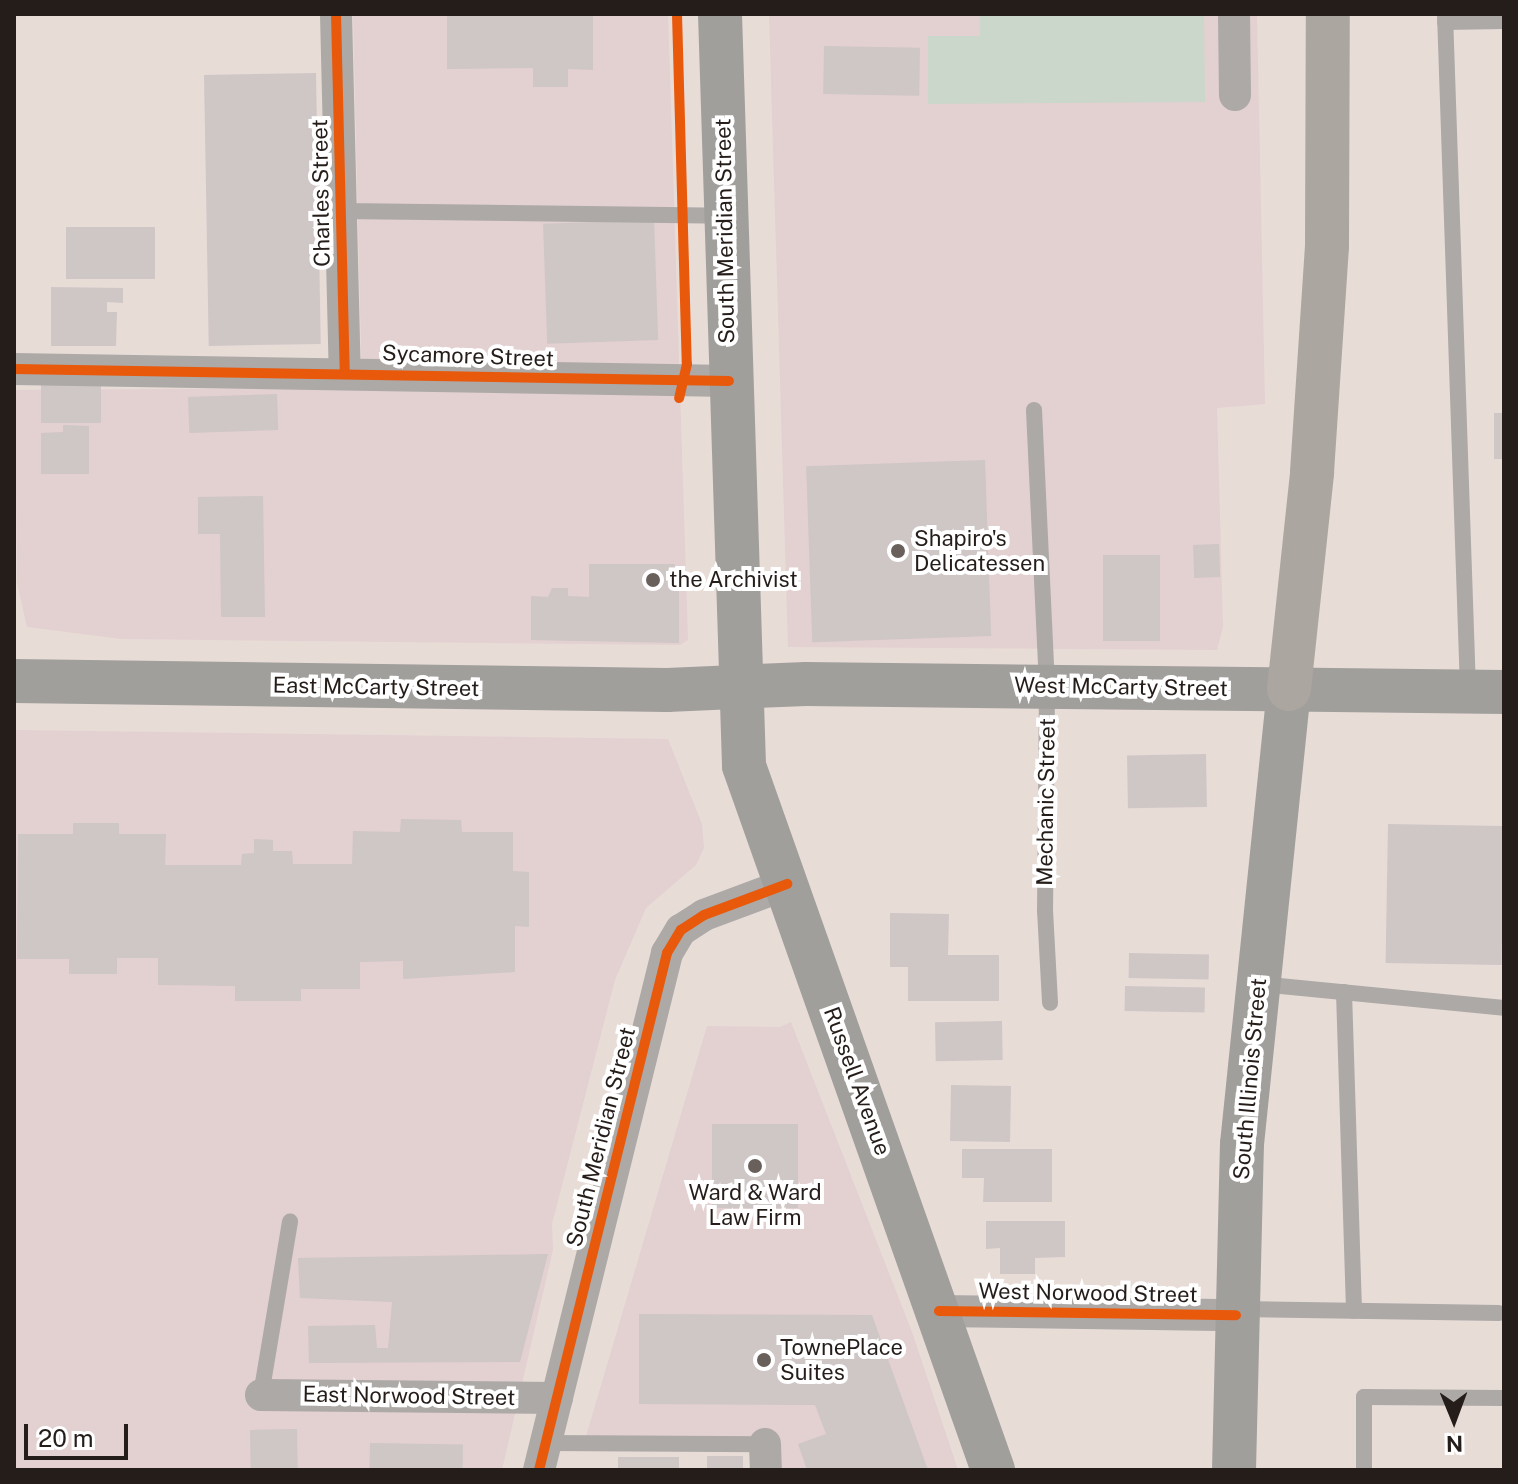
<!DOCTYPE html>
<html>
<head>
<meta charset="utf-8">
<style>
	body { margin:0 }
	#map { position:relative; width:1518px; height:1484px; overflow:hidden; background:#e8dcd7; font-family:"Public Sans",sans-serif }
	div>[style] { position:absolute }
	.commercial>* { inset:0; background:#e3d0d1 }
	.green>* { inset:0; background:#cad7ca }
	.building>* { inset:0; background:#cfc6c6; transform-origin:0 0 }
	.lane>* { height:16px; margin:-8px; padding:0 8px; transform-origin:8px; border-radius:8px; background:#aca9a7 }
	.street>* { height:32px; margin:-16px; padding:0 16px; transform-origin:16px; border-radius:16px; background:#aca9a7 }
	.secondary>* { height:44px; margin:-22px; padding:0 22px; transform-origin:22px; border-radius:22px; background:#a19f9c }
	.highway>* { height:44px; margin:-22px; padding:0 22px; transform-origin:22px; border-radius:22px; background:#aca6a1 }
	.cycleway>* { height:10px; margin:-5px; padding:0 5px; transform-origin:5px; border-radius:5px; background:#e8590c }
	.dots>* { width:22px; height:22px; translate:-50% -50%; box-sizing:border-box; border:4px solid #fff; border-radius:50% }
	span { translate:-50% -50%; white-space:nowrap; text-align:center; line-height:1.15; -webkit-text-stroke:8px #fff; paint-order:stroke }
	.street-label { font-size:22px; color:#251d1a }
	.poi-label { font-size:22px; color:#251d1a }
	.left { translate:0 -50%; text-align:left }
	.frame { position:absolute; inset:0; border:16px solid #251d1a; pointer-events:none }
	.north { position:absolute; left:1414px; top:1380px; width:80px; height:80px; -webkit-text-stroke:6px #fff; paint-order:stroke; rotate:179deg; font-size:22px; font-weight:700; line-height:32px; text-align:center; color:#251d1a }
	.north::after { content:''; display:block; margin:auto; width:28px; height:36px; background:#251d1a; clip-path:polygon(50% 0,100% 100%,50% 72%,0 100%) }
	.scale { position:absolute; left:24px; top:1424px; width:104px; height:36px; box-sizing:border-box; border:4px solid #251d1a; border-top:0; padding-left:10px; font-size:24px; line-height:28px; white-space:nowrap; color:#251d1a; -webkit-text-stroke:6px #fff; paint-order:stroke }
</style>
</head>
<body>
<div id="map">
	<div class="commercial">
		<i style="clip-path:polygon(353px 14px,668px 14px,688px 640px,680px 645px,121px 639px,27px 627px,17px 583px,15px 390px,362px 388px)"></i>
		<i style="clip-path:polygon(769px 14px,1257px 14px,1265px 404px,1217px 408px,1223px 627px,1217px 650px,788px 647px)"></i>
		<i style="clip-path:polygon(14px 730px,668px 739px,702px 824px,704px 848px,696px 865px,646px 908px,615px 980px,552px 1224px,553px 1250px,502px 1470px,14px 1470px)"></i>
		<i style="clip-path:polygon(791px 1022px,912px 1332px,958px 1470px,782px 1470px,781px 1444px,763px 1436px,584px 1443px,707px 1026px,780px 1027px)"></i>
	</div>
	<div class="green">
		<i style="clip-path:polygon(980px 14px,1204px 14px,1205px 102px,928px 104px,928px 36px,980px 36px)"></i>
	</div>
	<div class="building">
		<i style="clip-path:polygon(447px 14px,593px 14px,593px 70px,568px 69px,568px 87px,533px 87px,533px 68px,447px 69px)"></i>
		<i style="left:824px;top:46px;width:96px;height:48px;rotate:1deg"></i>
		<i style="left:316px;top:73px;width:271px;height:112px;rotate:89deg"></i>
		<i style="left:654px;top:220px;width:120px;height:111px;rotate:88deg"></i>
		<i style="left:66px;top:227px;width:89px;height:52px"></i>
		<i style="clip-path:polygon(51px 287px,123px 288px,123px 303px,107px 302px,107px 312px,117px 312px,116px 346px,51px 346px)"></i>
		<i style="left:41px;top:385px;width:60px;height:38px"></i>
		<i style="left:277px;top:394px;width:36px;height:89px;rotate:88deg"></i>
		<i style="left:1494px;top:413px;width:10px;height:46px"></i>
		<i style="clip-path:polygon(63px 425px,89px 426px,89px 474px,41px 474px,41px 433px,63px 432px)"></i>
		<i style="left:985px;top:460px;width:176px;height:179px;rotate:88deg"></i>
		<i style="clip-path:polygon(263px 496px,265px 617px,221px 617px,220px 534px,198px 534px,198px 497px)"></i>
		<i style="left:1219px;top:544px;width:33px;height:26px;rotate:88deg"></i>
		<i style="left:1103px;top:555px;width:57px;height:86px"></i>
		<i style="clip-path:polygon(589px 564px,674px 564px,679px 570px,679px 643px,531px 640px,531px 596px,548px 597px,552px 588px,568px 588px,568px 596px,589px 597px)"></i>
		<i style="left:1206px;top:754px;width:53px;height:79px;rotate:89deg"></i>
		<i style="clip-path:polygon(401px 819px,461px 820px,462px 832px,513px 832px,513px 871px,529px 872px,529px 927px,515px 926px,515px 972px,403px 979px,403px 961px,360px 962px,360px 989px,301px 989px,301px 1001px,235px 1001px,235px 986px,158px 985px,158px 958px,117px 958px,117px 974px,69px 974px,69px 959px,17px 959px,18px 834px,73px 834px,73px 823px,119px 823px,119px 834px,166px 834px,165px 865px,241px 865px,242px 854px,254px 853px,254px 839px,273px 840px,273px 851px,292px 851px,293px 864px,352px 864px,353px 831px,400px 832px)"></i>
		<i style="left:1388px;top:824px;width:116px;height:139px;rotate:1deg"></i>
		<i style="clip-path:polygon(890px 913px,949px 914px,948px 955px,999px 955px,999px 1001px,908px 1001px,908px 967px,890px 967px)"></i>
		<i style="left:1129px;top:953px;width:80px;height:25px;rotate:1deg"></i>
		<i style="left:1125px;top:986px;width:80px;height:25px;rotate:1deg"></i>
		<i style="left:1002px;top:1021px;width:39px;height:67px;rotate:89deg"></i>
		<i style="left:1011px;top:1086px;width:56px;height:60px;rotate:91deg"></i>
		<i style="left:712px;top:1124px;width:86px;height:84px"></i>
		<i style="clip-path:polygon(962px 1149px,1052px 1149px,1052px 1202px,983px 1202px,984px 1178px,962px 1178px)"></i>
		<i style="clip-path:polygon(986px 1221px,1065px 1221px,1065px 1257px,1035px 1258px,1035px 1274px,1000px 1274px,1000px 1248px,986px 1249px)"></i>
		<i style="clip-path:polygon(548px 1254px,520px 1362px,309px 1363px,308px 1326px,375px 1325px,377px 1348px,388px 1348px,392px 1302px,300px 1298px,298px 1258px)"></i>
		<i style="clip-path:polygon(639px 1314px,872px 1315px,928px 1470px,807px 1470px,798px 1444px,826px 1434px,815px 1405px,639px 1404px)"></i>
		<i style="left:297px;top:1429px;width:41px;height:47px;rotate:89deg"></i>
		<i style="left:370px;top:1443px;width:93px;height:27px;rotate:1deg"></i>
		<i style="left:743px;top:1456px;width:14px;height:36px;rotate:90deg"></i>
		<i style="left:618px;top:1457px;width:61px;height:13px"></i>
	</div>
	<div class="lane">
		<i style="left:1445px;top:14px;width:674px;rotate:88.05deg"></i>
		<i style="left:1445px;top:22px;width:59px;rotate:-1deg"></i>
		<i style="left:341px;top:211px;width:383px;rotate:0.7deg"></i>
		<i style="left:1034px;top:410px;width:276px;rotate:87.3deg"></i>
		<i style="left:1047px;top:686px;width:224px;rotate:90.5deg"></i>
		<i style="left:1045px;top:910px;width:93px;rotate:86.9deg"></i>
		<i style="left:1260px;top:984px;width:245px;rotate:5.6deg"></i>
		<i style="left:1344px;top:992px;width:319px;rotate:88.2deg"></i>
		<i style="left:1238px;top:1309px;width:261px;rotate:0.9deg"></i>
		<i style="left:261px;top:1395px;width:176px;rotate:-80.5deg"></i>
		<i style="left:546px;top:1443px;width:219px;rotate:0.3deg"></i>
		<i style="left:1364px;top:1470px;width:73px;rotate:-90deg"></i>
		<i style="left:1364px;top:1397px;width:140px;rotate:0.4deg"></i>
	</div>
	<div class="street">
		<i style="left:336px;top:14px;width:358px;rotate:88.6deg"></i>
		<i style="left:1234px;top:14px;width:81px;rotate:89.3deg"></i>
		<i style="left:14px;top:369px;width:715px;rotate:0.96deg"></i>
		<i style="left:939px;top:1311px;width:297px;rotate:0.8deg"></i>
		<i style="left:261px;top:1395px;width:296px;rotate:0.6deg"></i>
		<i style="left:765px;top:1444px;width:26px;rotate:88deg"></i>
		<i style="left:539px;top:1470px;width:533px;rotate:-76.09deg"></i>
		<i style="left:667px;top:953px;width:27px;rotate:-59deg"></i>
		<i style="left:681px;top:930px;width:27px;rotate:-33deg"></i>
		<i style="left:704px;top:915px;width:89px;rotate:-20.5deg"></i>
	</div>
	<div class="secondary">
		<i style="left:720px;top:14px;width:752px;rotate:88.17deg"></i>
		<i style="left:744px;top:766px;width:747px;rotate:70.52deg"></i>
		<i style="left:14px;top:681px;width:653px;rotate:0.79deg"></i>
		<i style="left:667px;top:690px;width:139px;rotate:-2.5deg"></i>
		<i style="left:806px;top:684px;width:698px;rotate:0.66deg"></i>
		<i style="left:1234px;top:1470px;width:326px;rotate:-88.6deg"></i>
		<i style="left:1242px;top:1144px;width:457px;rotate:-84.1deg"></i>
	</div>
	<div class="highway">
		<i style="left:1289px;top:689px;width:218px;rotate:-83.9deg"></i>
		<i style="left:1312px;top:472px;width:226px;rotate:-86.2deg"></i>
		<i style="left:1327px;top:246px;width:232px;rotate:-89.8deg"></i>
	</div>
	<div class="cycleway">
		<i style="left:336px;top:14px;width:358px;rotate:88.6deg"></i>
		<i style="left:677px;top:14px;width:350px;rotate:88.4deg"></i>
		<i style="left:687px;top:364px;width:35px;rotate:103deg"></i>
		<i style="left:14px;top:369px;width:715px;rotate:0.96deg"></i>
		<i style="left:939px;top:1311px;width:297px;rotate:0.8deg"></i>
		<i style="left:539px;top:1470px;width:533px;rotate:-76.09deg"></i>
		<i style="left:667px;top:953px;width:27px;rotate:-59deg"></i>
		<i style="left:681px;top:930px;width:27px;rotate:-33deg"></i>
		<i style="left:704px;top:915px;width:89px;rotate:-20.5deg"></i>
	</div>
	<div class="dots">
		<i style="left:898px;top:551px;background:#69605c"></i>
		<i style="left:653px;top:580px;background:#69605c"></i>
		<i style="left:755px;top:1166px;background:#69605c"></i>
		<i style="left:764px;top:1360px;background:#69605c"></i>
	</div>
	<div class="street-label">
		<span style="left:321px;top:193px;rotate:-91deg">Charles Street</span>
		<span style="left:725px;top:231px;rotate:-91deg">South Meridian Street</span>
		<span style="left:468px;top:356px;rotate:2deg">Sycamore Street</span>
		<span style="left:376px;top:687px;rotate:1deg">East McCarty Street</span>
		<span style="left:1121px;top:687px;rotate:1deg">West McCarty Street</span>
		<span style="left:1046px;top:802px;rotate:-89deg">Mechanic Street</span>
		<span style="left:1250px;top:1079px;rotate:-85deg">South Illinois Street</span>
		<span style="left:857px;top:1081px;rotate:70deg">Russell Avenue</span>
		<span style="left:601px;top:1137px;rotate:-76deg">South Meridian Street</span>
		<span style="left:1088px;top:1293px;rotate:1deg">West Norwood Street</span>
		<span style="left:409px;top:1396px;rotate:1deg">East Norwood Street</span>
	</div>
	<div class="poi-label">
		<span class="left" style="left:914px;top:551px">Shapiro's<br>Delicatessen</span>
		<span class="left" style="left:669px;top:580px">the Archivist</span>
		<span style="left:755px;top:1205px">Ward &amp; Ward<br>Law Firm</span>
		<span class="left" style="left:780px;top:1360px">TownePlace<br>Suites</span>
	</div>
	<div class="frame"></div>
	<div class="north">N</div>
	<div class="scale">20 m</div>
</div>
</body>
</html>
